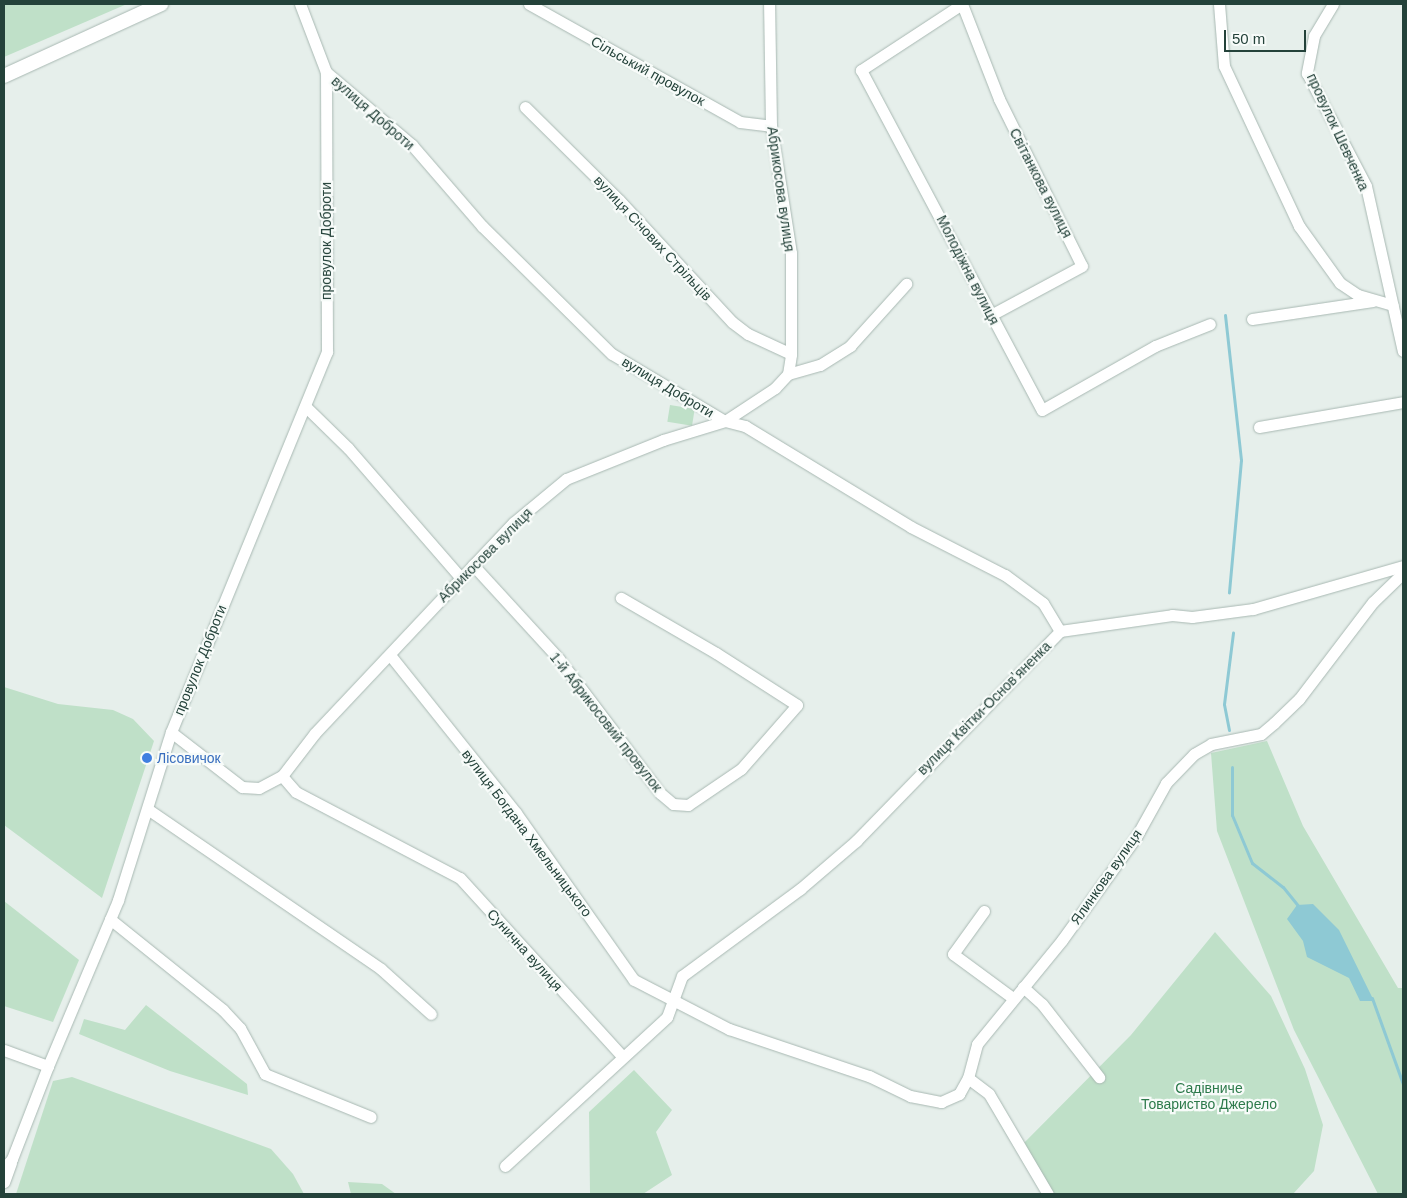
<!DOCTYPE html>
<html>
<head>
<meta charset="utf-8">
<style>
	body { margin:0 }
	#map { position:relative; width:1407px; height:1198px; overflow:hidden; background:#e6efeb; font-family:Helvetica,sans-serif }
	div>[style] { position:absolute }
	.green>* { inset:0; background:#bfe0c8; transform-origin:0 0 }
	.water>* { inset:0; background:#8ec9d4 }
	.stream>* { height:3px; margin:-1.5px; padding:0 1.5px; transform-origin:1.5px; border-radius:1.5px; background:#8ec9d4 }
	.roads { filter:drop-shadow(0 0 1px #a8b8b2) drop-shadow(0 0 1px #a8b8b2) }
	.minor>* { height:11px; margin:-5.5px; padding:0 5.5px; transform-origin:5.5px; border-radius:5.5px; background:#fff }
	.tertiary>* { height:14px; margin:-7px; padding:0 7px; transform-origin:7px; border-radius:7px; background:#fff }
	.dots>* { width:14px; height:14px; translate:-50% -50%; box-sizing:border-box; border:2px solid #f7fbf9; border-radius:50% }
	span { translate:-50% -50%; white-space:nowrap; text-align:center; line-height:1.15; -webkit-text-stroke:4.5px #f7fbf9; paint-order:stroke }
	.street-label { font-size:14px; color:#24423a }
	.shop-label { font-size:14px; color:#366cbe }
	.left { translate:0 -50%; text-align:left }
	.park-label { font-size:14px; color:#2d7a4b }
	.frame { position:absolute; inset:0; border:5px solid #24423a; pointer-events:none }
	.scale { position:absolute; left:1224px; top:30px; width:82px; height:22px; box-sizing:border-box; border:2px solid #24423a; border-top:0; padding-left:6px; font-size:15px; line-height:18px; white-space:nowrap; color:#24423a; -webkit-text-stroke:4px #f7fbf9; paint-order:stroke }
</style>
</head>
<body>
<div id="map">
	<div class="green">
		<i style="clip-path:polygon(4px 4px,127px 4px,4px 57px)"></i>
		<i style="left:670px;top:405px;width:25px;height:17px;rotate:9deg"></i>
		<i style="clip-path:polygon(4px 687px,58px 704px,113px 710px,133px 719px,154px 741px,102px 898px,4px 825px)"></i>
		<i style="clip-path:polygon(1267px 741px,1303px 826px,1398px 988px,1403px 988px,1403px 1194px,1378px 1194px,1294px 1030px,1217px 831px,1211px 753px)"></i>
		<i style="clip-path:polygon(4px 901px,79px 960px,53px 1022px,4px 1006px)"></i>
		<i style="clip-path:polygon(1215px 932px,1271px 996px,1305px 1069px,1323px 1125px,1314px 1171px,1293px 1194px,1044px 1194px,1019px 1148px,1131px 1035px)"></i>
		<i style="clip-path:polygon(146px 1005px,247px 1084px,248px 1095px,170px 1071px,79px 1034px,84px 1019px,125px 1030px)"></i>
		<i style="clip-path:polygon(634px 1070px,672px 1110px,656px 1132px,672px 1175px,643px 1194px,590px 1194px,589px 1112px)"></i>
		<i style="clip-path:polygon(72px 1077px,271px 1149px,293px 1174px,304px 1194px,16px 1194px,53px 1081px)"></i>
		<i style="clip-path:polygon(348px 1182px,382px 1184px,396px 1194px,351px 1194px)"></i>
	</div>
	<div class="water">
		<i style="clip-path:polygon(1313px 904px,1339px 930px,1374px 1001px,1360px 1001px,1349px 978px,1307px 957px,1303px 941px,1287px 919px,1297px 905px)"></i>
	</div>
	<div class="stream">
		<i style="left:1225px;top:315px;width:146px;rotate:83.7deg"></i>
		<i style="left:1241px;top:460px;width:133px;rotate:95.2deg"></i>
		<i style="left:1229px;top:730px;width:26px;rotate:-101deg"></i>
		<i style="left:1224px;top:704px;width:72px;rotate:-82.8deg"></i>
		<i style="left:1232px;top:767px;width:48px;rotate:90deg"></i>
		<i style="left:1232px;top:815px;width:52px;rotate:67.4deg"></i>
		<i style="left:1252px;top:863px;width:39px;rotate:38deg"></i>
		<i style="left:1283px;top:887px;width:26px;rotate:51deg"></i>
		<i style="left:1372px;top:998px;width:91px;rotate:70.2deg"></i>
	</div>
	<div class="roads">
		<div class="minor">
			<i style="left:529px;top:4px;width:242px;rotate:29.2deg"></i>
			<i style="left:740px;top:122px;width:31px;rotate:7deg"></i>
			<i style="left:962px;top:4px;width:121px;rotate:146.8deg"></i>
			<i style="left:861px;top:70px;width:385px;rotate:62deg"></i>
			<i style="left:1042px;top:410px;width:130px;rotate:-29.5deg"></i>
			<i style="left:1155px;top:346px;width:59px;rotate:-21.8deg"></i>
			<i style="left:962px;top:4px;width:102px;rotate:68.7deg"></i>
			<i style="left:999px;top:99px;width:186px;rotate:63.6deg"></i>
			<i style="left:1082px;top:266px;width:103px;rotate:151.7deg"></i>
			<i style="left:1219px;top:4px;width:62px;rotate:85.4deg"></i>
			<i style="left:1224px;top:66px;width:177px;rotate:64.9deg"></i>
			<i style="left:1299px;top:226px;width:70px;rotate:54.3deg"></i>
			<i style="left:1340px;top:283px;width:22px;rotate:34deg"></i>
			<i style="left:1358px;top:295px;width:36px;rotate:16deg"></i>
			<i style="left:1333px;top:4px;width:37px;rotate:121deg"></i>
			<i style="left:1314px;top:36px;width:38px;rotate:101deg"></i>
			<i style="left:1307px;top:73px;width:127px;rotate:62.4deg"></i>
			<i style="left:1366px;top:186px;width:169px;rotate:77.4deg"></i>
			<i style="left:326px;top:72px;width:113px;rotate:40.3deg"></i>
			<i style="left:412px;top:145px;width:107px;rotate:49.2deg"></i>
			<i style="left:482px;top:226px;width:182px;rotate:44.6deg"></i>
			<i style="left:612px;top:354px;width:131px;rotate:30.7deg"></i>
			<i style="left:725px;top:421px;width:21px;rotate:14deg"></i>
			<i style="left:745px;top:426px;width:194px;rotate:31.3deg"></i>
			<i style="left:911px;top:527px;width:106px;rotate:27.1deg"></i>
			<i style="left:1005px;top:575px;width:47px;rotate:36.4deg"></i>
			<i style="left:1043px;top:603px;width:33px;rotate:59deg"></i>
			<i style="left:525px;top:107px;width:132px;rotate:44.7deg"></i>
			<i style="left:619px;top:200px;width:166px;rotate:47.2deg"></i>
			<i style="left:732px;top:322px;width:20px;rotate:37deg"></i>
			<i style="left:748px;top:334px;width:47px;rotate:24.9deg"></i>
			<i style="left:1252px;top:319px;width:122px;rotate:-8.5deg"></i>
			<i style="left:788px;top:374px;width:33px;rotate:-16deg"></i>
			<i style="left:820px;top:365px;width:36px;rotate:-32deg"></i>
			<i style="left:850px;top:346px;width:84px;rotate:-47.9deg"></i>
			<i style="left:306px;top:407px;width:59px;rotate:44.3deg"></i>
			<i style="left:348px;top:448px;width:172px;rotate:49deg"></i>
			<i style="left:1259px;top:427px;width:146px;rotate:-9.8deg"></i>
			<i style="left:473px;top:565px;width:127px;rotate:47.5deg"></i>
			<i style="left:559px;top:659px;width:168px;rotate:53deg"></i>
			<i style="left:660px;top:793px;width:17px;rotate:40deg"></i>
			<i style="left:673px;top:804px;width:15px;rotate:4deg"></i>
			<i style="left:688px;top:805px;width:64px;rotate:-34.2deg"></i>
			<i style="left:741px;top:769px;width:85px;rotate:-48.8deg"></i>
			<i style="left:797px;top:705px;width:96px;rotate:-147.3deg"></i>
			<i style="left:716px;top:653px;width:110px;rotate:-149.9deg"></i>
			<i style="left:390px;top:655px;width:202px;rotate:51.4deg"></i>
			<i style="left:516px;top:813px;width:204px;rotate:54.8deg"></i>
			<i style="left:634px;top:980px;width:107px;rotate:27.3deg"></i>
			<i style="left:729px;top:1029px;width:148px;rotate:18.6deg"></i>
			<i style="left:869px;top:1076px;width:46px;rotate:26deg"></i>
			<i style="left:910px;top:1096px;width:32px;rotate:11deg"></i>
			<i style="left:941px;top:1102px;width:20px;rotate:-24deg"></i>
			<i style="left:959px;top:1094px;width:18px;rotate:-61deg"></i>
			<i style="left:968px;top:1078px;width:35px;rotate:-75deg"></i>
			<i style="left:977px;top:1044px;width:134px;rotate:-50.7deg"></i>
			<i style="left:1062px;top:940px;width:127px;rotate:-54.3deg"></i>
			<i style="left:1136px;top:837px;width:62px;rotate:-60.9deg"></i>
			<i style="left:1166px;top:783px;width:40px;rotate:-46deg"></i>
			<i style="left:1194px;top:754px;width:20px;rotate:-30deg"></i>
			<i style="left:1211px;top:744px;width:51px;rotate:-11.3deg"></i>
			<i style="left:1261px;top:734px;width:17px;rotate:-40deg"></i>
			<i style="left:1274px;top:723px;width:35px;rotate:-44deg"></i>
			<i style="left:1299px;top:699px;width:122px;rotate:-52.7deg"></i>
			<i style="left:1373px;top:602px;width:42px;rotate:-44deg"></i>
			<i style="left:171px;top:732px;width:90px;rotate:37.8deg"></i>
			<i style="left:242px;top:787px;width:17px;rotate:3deg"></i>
			<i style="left:259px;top:788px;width:26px;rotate:-28deg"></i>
			<i style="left:282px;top:776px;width:54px;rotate:-52.5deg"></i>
			<i style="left:315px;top:733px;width:289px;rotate:-46.7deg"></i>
			<i style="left:513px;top:523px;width:69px;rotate:-39.7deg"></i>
			<i style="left:566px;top:479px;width:105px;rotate:-21.9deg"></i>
			<i style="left:663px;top:440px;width:65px;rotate:-17deg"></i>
			<i style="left:725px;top:421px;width:60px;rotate:-33.4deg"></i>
			<i style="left:775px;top:388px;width:19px;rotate:-47deg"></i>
			<i style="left:788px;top:374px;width:20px;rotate:-81deg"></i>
			<i style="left:791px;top:354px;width:101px;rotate:-90deg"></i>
			<i style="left:791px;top:253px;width:129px;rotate:-98.9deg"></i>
			<i style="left:771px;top:126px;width:122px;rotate:-90.9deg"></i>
			<i style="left:282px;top:776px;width:21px;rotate:49deg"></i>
			<i style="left:296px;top:792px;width:185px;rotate:27.7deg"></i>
			<i style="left:460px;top:878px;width:241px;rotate:47.7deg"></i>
			<i style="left:149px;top:810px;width:281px;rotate:34.4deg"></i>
			<i style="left:381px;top:969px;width:67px;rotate:42deg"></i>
			<i style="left:984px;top:911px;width:53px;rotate:125.8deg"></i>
			<i style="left:953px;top:954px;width:74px;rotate:36.3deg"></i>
			<i style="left:110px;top:919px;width:145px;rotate:38.8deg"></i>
			<i style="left:223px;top:1010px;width:25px;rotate:47deg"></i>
			<i style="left:240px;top:1028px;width:52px;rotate:61.5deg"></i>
			<i style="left:265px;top:1074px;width:114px;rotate:22.1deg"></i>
			<i style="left:1023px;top:987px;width:25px;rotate:42deg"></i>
			<i style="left:1042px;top:1004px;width:93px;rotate:52deg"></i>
			<i style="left:4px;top:1050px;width:47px;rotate:20deg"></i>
			<i style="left:48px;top:1066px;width:100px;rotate:111.2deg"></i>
			<i style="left:12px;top:1159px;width:12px;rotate:132deg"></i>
			<i style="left:48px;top:1066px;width:180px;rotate:-67.1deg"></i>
			<i style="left:118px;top:900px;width:176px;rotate:-72.5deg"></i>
			<i style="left:171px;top:732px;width:411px;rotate:-67.7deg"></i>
			<i style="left:327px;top:352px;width:280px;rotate:-90.2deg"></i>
			<i style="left:326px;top:72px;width:73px;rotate:-110.9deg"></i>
			<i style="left:968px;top:1078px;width:26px;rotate:37deg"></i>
			<i style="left:989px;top:1094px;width:116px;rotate:59.5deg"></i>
			<i style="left:505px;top:1166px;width:220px;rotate:-42.6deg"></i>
			<i style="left:667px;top:1017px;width:44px;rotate:-69.9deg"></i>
			<i style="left:682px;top:976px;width:147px;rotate:-36.4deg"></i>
			<i style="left:800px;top:889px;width:74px;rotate:-40.6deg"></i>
			<i style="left:856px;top:841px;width:293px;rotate:-45.8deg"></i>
			<i style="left:1060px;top:631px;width:113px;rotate:-8.1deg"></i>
			<i style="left:1172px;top:615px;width:20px;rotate:6deg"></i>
			<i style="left:1192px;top:617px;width:62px;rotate:-7.5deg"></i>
			<i style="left:1253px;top:609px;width:156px;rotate:-16deg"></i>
			<i style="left:4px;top:1182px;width:20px;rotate:-70deg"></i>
		</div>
		<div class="tertiary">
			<i style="left:4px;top:76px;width:173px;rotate:-24.6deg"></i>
		</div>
	</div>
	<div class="dots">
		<i style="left:147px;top:758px;background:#3f7fe0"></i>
	</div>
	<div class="street-label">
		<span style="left:648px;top:71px;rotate:29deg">Сільський провулок</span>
		<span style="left:373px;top:113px;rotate:41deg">вулиця Доброти</span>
		<span style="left:1338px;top:132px;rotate:65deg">провулок Шевченка</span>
		<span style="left:1041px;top:183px;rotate:63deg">Світанкова вулиця</span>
		<span style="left:781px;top:189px;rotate:82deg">Абрикосова вулиця</span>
		<span style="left:653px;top:238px;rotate:47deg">вулиця Січових Стрільців</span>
		<span style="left:326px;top:241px;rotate:-90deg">провулок Доброти</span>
		<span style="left:968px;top:270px;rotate:63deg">Молодіжна вулиця</span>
		<span style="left:668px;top:387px;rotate:31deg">вулиця Доброти</span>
		<span style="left:485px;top:555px;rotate:-45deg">Абрикосова вулиця</span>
		<span style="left:200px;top:660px;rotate:-68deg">провулок Доброти</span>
		<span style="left:984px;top:708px;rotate:-45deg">вулиця Квітки-Основʼяненка</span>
		<span style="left:606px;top:722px;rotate:52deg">1-й Абрикосовий провулок</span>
		<span style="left:527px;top:833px;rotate:53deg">вулиця Богдана Хмельницького</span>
		<span style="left:1106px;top:877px;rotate:-55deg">Ялинкова вулиця</span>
		<span style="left:525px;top:950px;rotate:48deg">Сунична вулиця</span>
	</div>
	<div class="shop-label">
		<span class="left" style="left:157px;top:758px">Лісовичок</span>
	</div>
	<div class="park-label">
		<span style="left:1209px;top:1096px">Садівниче<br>Товариство Джерело</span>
	</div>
	<div class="frame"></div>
	<div class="scale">50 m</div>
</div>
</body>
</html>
